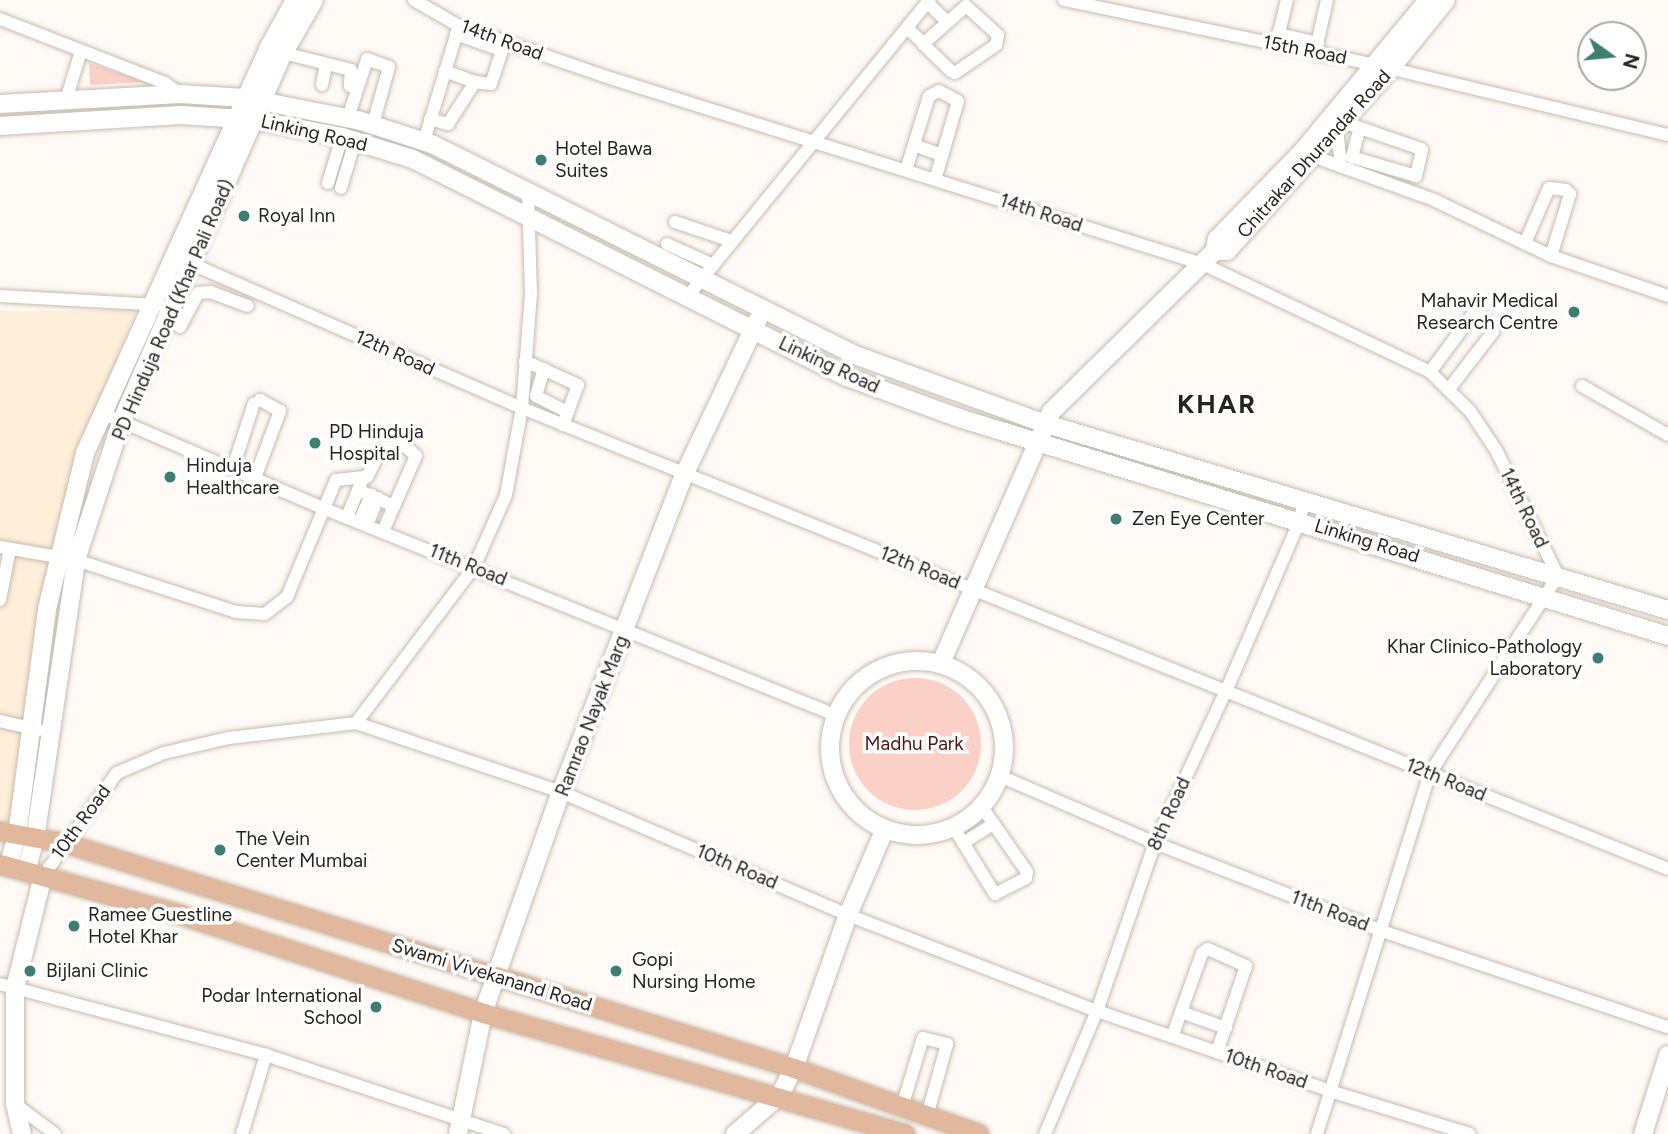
<!DOCTYPE html>
<html>
<head>
<meta charset="utf-8">
<style>
	body { margin:0 }
	#map { position:relative; width:1668px; height:1134px; overflow:hidden; background:#fffaf5; font-family:Figtree,sans-serif }
	div>[style] { position:absolute }
	.built>* { inset:0; background:#feeeda }
	.green>* { inset:0; background:#fbd0c7 }
	.round { border-radius:50% }
	.roads { filter:drop-shadow(0 0 2px #c7bcaf) drop-shadow(0 0 2px #c7bcaf) }
	.street>* { height:12px; margin:-6px; padding:0 6px; transform-origin:6px; border-radius:6px; background:#fff }
	.secondary>* { height:18px; margin:-9px; padding:0 9px; transform-origin:9px; border-radius:9px; background:#fff }
	.secondary>.ring { margin:-9px; padding:0; box-sizing:content-box; background:none; border:18px solid #fff; border-radius:50% }
	.primary>* { height:19px; margin:-9.5px; padding:0 9.5px; transform-origin:9.5px; border-radius:9.5px; background:#e1b79d }
	.dots>* { width:19px; height:19px; translate:-50% -50%; box-sizing:border-box; border:4px solid #fff; border-radius:50% }
	span { translate:-50% -50%; white-space:nowrap; text-align:center; line-height:1.15; -webkit-text-stroke:7px #fff; paint-order:stroke }
	.street-label { font-size:19px; color:#27231e }
	.poi-label { font-size:19px; color:#27231e }
	.left { translate:0 -50%; text-align:left }
	.right { translate:-100% -50%; text-align:right }
	.park-label { font-size:19px; color:#53150c }
	.district-label { font-size:26px; color:#27231e; font-weight:700; letter-spacing:2px }
	.north { position:absolute; left:1577px; top:21px; width:70px; height:70px; box-sizing:border-box; background:#fff; border:2px solid #a9a7a5; border-radius:50%; rotate:105deg; font-size:19px; font-weight:700; line-height:28px; text-align:center; color:#27231e }
	.north::after { content:''; display:block; margin:auto; width:24px; height:32px; background:#3c7e6f; clip-path:polygon(50% 0,100% 100%,50% 72%,0 100%) }
</style>
</head>
<body>
<div id="map">
	<div class="built">
		<i style="clip-path:polygon(136px 310px,86px 440px,10px 823px,0 820px,0 311px)"></i>
	</div>
	<div class="green">
		<i style="clip-path:polygon(89px 63px,145px 82px,90px 85px)"></i>
		<i class="round" style="left:849px;top:678px;width:132px;height:132px"></i>
	</div>
	<div class="roads">
		<div class="street">
			<i style="left:414px;top:0;width:52px;rotate:30deg"></i>
			<i style="left:459px;top:26px;width:163px;rotate:19deg"></i>
			<i style="left:613px;top:79px;width:618px;rotate:17.41deg"></i>
			<i style="left:1203px;top:264px;width:251px;rotate:25.4deg"></i>
			<i style="left:1430px;top:372px;width:56px;rotate:44.3deg"></i>
			<i style="left:1470px;top:411px;width:47px;rotate:56.3deg"></i>
			<i style="left:1496px;top:450px;width:140px;rotate:63.8deg"></i>
			<i style="left:1558px;top:576px;width:235px;rotate:123deg"></i>
			<i style="left:1430px;top:773px;width:378px;rotate:107.4deg"></i>
			<i style="left:1064px;top:0;width:319px;rotate:11.8deg"></i>
			<i style="left:1376px;top:65px;width:300px;rotate:13.5deg"></i>
			<i style="left:927px;top:2px;width:28px;rotate:45deg"></i>
			<i style="left:0;top:19px;width:177px;rotate:21.2deg"></i>
			<i style="left:165px;top:83px;width:19px;rotate:36deg"></i>
			<i style="left:907px;top:28px;width:19px;rotate:43deg"></i>
			<i style="left:921px;top:41px;width:4px;rotate:56deg"></i>
			<i style="left:923px;top:44px;width:39px;rotate:44deg"></i>
			<i style="left:951px;top:71px;width:4px;rotate:27deg"></i>
			<i style="left:955px;top:73px;width:50px;rotate:-34.3deg"></i>
			<i style="left:996px;top:45px;width:10px;rotate:-79deg"></i>
			<i style="left:998px;top:35px;width:43px;rotate:-137.8deg"></i>
			<i style="left:966px;top:6px;width:57px;rotate:138.5deg"></i>
			<i style="left:456px;top:34px;width:41px;rotate:19.7deg"></i>
			<i style="left:1279px;top:34px;width:40px;rotate:13deg"></i>
			<i style="left:1276px;top:45px;width:46px;rotate:-76.3deg"></i>
			<i style="left:276px;top:51px;width:77px;rotate:14.2deg"></i>
			<i style="left:351px;top:70px;width:16px;rotate:94deg"></i>
			<i style="left:1315px;top:53px;width:54px;rotate:-77.2deg"></i>
			<i style="left:475px;top:82px;width:16px;rotate:7deg"></i>
			<i style="left:491px;top:84px;width:44px;rotate:-71.6deg"></i>
			<i style="left:322px;top:85px;width:21px;rotate:-79deg"></i>
			<i style="left:67px;top:97px;width:48px;rotate:-73.1deg"></i>
			<i style="left:348px;top:118px;width:62px;rotate:-72.1deg"></i>
			<i style="left:367px;top:59px;width:23px;rotate:20deg"></i>
			<i style="left:389px;top:67px;width:59px;rotate:105.7deg"></i>
			<i style="left:430px;top:119px;width:19px;rotate:16deg"></i>
			<i style="left:448px;top:124px;width:50px;rotate:-57.3deg"></i>
			<i style="left:475px;top:82px;width:32px;rotate:-160deg"></i>
			<i style="left:1343px;top:122px;width:83px;rotate:19.1deg"></i>
			<i style="left:1421px;top:149px;width:1px;rotate:45deg"></i>
			<i style="left:1422px;top:150px;width:27px;rotate:103deg"></i>
			<i style="left:1416px;top:176px;width:67px;rotate:-163.5deg"></i>
			<i style="left:1352px;top:157px;width:30px;rotate:-75deg"></i>
			<i style="left:1337px;top:128px;width:39px;rotate:84deg"></i>
			<i style="left:424px;top:141px;width:120px;rotate:-73.1deg"></i>
			<i style="left:914px;top:145px;width:30px;rotate:20deg"></i>
			<i style="left:1307px;top:154px;width:135px;rotate:19.9deg"></i>
			<i style="left:1434px;top:200px;width:130px;rotate:25.6deg"></i>
			<i style="left:1551px;top:256px;width:124px;rotate:18.9deg"></i>
			<i style="left:906px;top:170px;width:77px;rotate:-72.7deg"></i>
			<i style="left:929px;top:96px;width:11px;rotate:-27deg"></i>
			<i style="left:939px;top:91px;width:21px;rotate:28deg"></i>
			<i style="left:958px;top:101px;width:82px;rotate:106.2deg"></i>
			<i style="left:328px;top:183px;width:48px;rotate:-73.1deg"></i>
			<i style="left:341px;top:188px;width:49px;rotate:-73.4deg"></i>
			<i style="left:675px;top:222px;width:59px;rotate:18.7deg"></i>
			<i style="left:1525px;top:243px;width:60px;rotate:-66.4deg"></i>
			<i style="left:1549px;top:188px;width:17px;rotate:7deg"></i>
			<i style="left:1566px;top:190px;width:6px;rotate:45deg"></i>
			<i style="left:1570px;top:194px;width:65px;rotate:107deg"></i>
			<i style="left:667px;top:244px;width:51px;rotate:24.5deg"></i>
			<i style="left:176px;top:257px;width:378px;rotate:23.6deg"></i>
			<i style="left:522px;top:408px;width:1235px;rotate:21.91deg"></i>
			<i style="left:0;top:296px;width:159px;rotate:3.2deg"></i>
			<i style="left:688px;top:296px;width:382px;rotate:-50.8deg"></i>
			<i style="left:180px;top:327px;width:38px;rotate:-62deg"></i>
			<i style="left:198px;top:293px;width:12px;rotate:-5deg"></i>
			<i style="left:210px;top:292px;width:40px;rotate:20.2deg"></i>
			<i style="left:525px;top:361px;width:58px;rotate:24.4deg"></i>
			<i style="left:578px;top:385px;width:43px;rotate:110.6deg"></i>
			<i style="left:544px;top:369px;width:28px;rotate:107deg"></i>
			<i style="left:536px;top:396px;width:36px;rotate:27deg"></i>
			<i style="left:1430px;top:372px;width:72px;rotate:-53.4deg"></i>
			<i style="left:1473px;top:314px;width:10px;rotate:17deg"></i>
			<i style="left:1483px;top:317px;width:18px;rotate:56deg"></i>
			<i style="left:1493px;top:332px;width:72px;rotate:127.7deg"></i>
			<i style="left:1582px;top:386px;width:99px;rotate:29.7deg"></i>
			<i style="left:102px;top:413px;width:243px;rotate:23.3deg"></i>
			<i style="left:325px;top:509px;width:550px;rotate:21.99deg"></i>
			<i style="left:233px;top:468px;width:68px;rotate:-72.1deg"></i>
			<i style="left:255px;top:478px;width:72px;rotate:-69.5deg"></i>
			<i style="left:280px;top:411px;width:23px;rotate:-151deg"></i>
			<i style="left:358px;top:490px;width:39px;rotate:24deg"></i>
			<i style="left:347px;top:517px;width:42px;rotate:-67.7deg"></i>
			<i style="left:359px;top:522px;width:30px;rotate:-66deg"></i>
			<i style="left:367px;top:525px;width:29px;rotate:-68deg"></i>
			<i style="left:0;top:547px;width:77px;rotate:9.7deg"></i>
			<i style="left:76px;top:560px;width:168px;rotate:18deg"></i>
			<i style="left:236px;top:612px;width:29px;rotate:4deg"></i>
			<i style="left:265px;top:614px;width:28px;rotate:-38deg"></i>
			<i style="left:287px;top:597px;width:127px;rotate:-67.3deg"></i>
			<i style="left:336px;top:480px;width:31px;rotate:-6deg"></i>
			<i style="left:367px;top:477px;width:33px;rotate:-63deg"></i>
			<i style="left:382px;top:448px;width:23px;rotate:-5deg"></i>
			<i style="left:405px;top:446px;width:15px;rotate:42deg"></i>
			<i style="left:416px;top:456px;width:82px;rotate:113.7deg"></i>
			<i style="left:0;top:600px;width:52px;rotate:-78.9deg"></i>
			<i style="left:0;top:721px;width:40px;rotate:13deg"></i>
			<i style="left:356px;top:723px;width:196px;rotate:-52.9deg"></i>
			<i style="left:474px;top:567px;width:79px;rotate:-66deg"></i>
			<i style="left:506px;top:495px;width:88px;rotate:-79.6deg"></i>
			<i style="left:522px;top:408px;width:114px;rotate:-85.5deg"></i>
			<i style="left:531px;top:294px;width:102px;rotate:-91.7deg"></i>
			<i style="left:1000px;top:776px;width:169px;rotate:23.4deg"></i>
			<i style="left:1155px;top:843px;width:240px;rotate:21.2deg"></i>
			<i style="left:1379px;top:930px;width:305px;rotate:18.6deg"></i>
			<i style="left:954px;top:828px;width:78px;rotate:58.2deg"></i>
			<i style="left:995px;top:894px;width:35px;rotate:-27deg"></i>
			<i style="left:1026px;top:878px;width:6px;rotate:-81deg"></i>
			<i style="left:1027px;top:872px;width:79px;rotate:-124.7deg"></i>
			<i style="left:963px;top:843px;width:36px;rotate:-32deg"></i>
			<i style="left:43px;top:876px;width:127px;rotate:-54.3deg"></i>
			<i style="left:117px;top:773px;width:51px;rotate:-23.1deg"></i>
			<i style="left:164px;top:753px;width:67px;rotate:-13deg"></i>
			<i style="left:229px;top:738px;width:128px;rotate:-6.7deg"></i>
			<i style="left:356px;top:723px;width:216px;rotate:18.6deg"></i>
			<i style="left:561px;top:792px;width:312px;rotate:23.2deg"></i>
			<i style="left:848px;top:915px;width:267px;rotate:21.1deg"></i>
			<i style="left:1097px;top:1011px;width:246px;rotate:18.9deg"></i>
			<i style="left:1330px;top:1091px;width:146px;rotate:17.1deg"></i>
			<i style="left:0;top:984px;width:275px;rotate:14.9deg"></i>
			<i style="left:266px;top:1055px;width:251px;rotate:18.4deg"></i>
			<i style="left:1181px;top:1012px;width:48px;rotate:19.6deg"></i>
			<i style="left:1172px;top:1037px;width:89px;rotate:-70.3deg"></i>
			<i style="left:1202px;top:953px;width:7px;rotate:-34deg"></i>
			<i style="left:1208px;top:949px;width:42px;rotate:24.1deg"></i>
			<i style="left:1246px;top:966px;width:91px;rotate:108.6deg"></i>
			<i style="left:15px;top:1104px;width:50px;rotate:36.9deg"></i>
			<i style="left:902px;top:1107px;width:72px;rotate:-73.1deg"></i>
			<i style="left:923px;top:1038px;width:25px;rotate:14deg"></i>
			<i style="left:947px;top:1044px;width:75px;rotate:105.5deg"></i>
			<i style="left:242px;top:1134px;width:83px;rotate:-73.1deg"></i>
			<i style="left:1045px;top:1134px;width:134px;rotate:-67.1deg"></i>
			<i style="left:1097px;top:1011px;width:178px;rotate:-71deg"></i>
			<i style="left:1155px;top:843px;width:168px;rotate:-65deg"></i>
			<i style="left:1226px;top:691px;width:186px;rotate:-66.6deg"></i>
			<i style="left:1300px;top:520px;width:21px;rotate:-79deg"></i>
		</div>
		<div class="secondary">
			<i style="left:0;top:104px;width:180px;rotate:-3.2deg"></i>
			<i style="left:180px;top:94px;width:65px;rotate:3.5deg"></i>
			<i style="left:245px;top:98px;width:118px;rotate:11.2deg"></i>
			<i style="left:361px;top:121px;width:77px;rotate:18.2deg"></i>
			<i style="left:434px;top:145px;width:470px;rotate:26.5deg"></i>
			<i style="left:855px;top:355px;width:200px;rotate:19.9deg"></i>
			<i style="left:1043px;top:423px;width:652px;rotate:16.66deg"></i>
			<i style="left:0;top:126px;width:181px;rotate:-3.5deg"></i>
			<i style="left:181px;top:115px;width:75px;rotate:3.8deg"></i>
			<i style="left:256px;top:120px;width:88px;rotate:11.2deg"></i>
			<i style="left:342px;top:137px;width:74px;rotate:17.2deg"></i>
			<i style="left:413px;top:159px;width:486px;rotate:26.7deg"></i>
			<i style="left:847px;top:377px;width:119px;rotate:20.1deg"></i>
			<i style="left:959px;top:418px;width:742px;rotate:17.09deg"></i>
			<i style="left:1215px;top:251px;width:12px;rotate:-81deg"></i>
			<i style="left:1217px;top:239px;width:122px;rotate:-45.7deg"></i>
			<i style="left:1302px;top:152px;width:197px;rotate:-50.3deg"></i>
			<i class="ring" style="left:830px;top:661px;width:156px;height:156px"></i>
			<i style="left:941px;top:663px;width:274px;rotate:-66.3deg"></i>
			<i style="left:1051px;top:412px;width:230px;rotate:-44.5deg"></i>
			<i style="left:1215px;top:251px;width:12px"></i>
			<i style="left:1227px;top:251px;width:246px;rotate:-48.1deg"></i>
			<i style="left:1391px;top:68px;width:87px;rotate:-51deg"></i>
			<i style="left:8px;top:867px;width:33px;rotate:-74deg"></i>
			<i style="left:17px;top:835px;width:228px;rotate:-82.4deg"></i>
			<i style="left:47px;top:609px;width:161px;rotate:-76.3deg"></i>
			<i style="left:85px;top:453px;width:444px;rotate:-65.6deg"></i>
			<i style="left:268px;top:49px;width:56px;rotate:-61.1deg"></i>
			<i style="left:26px;top:872px;width:34px;rotate:-75deg"></i>
			<i style="left:35px;top:839px;width:282px;rotate:-81.6deg"></i>
			<i style="left:76px;top:560px;width:147px;rotate:-71.8deg"></i>
			<i style="left:122px;top:420px;width:400px;rotate:-66.3deg"></i>
			<i style="left:283px;top:54px;width:62px;rotate:-60.1deg"></i>
			<i style="left:22px;top:1134px;width:31px;rotate:-103deg"></i>
			<i style="left:15px;top:1104px;width:116px;rotate:-90deg"></i>
			<i style="left:15px;top:988px;width:115px;rotate:-76deg"></i>
			<i style="left:458px;top:1134px;width:124px;rotate:-78.3deg"></i>
			<i style="left:483px;top:1013px;width:234px;rotate:-70.6deg"></i>
			<i style="left:561px;top:792px;width:342px;rotate:-68.8deg"></i>
			<i style="left:685px;top:473px;width:170px;rotate:-64.6deg"></i>
			<i style="left:735px;top:1134px;width:60px;rotate:-40.9deg"></i>
			<i style="left:780px;top:1095px;width:30px;rotate:-63deg"></i>
			<i style="left:794px;top:1068px;width:162px;rotate:-70.6deg"></i>
			<i style="left:848px;top:915px;width:91px;rotate:-66.8deg"></i>
			<i style="left:1643px;top:1134px;width:83px;rotate:-72.4deg"></i>
		</div>
		<div class="primary">
			<i style="left:0;top:831px;width:66px;rotate:10.5deg"></i>
			<i style="left:65px;top:843px;width:763px;rotate:17.15deg"></i>
			<i style="left:794px;top:1068px;width:196px;rotate:19.6deg"></i>
			<i style="left:0;top:864px;width:186px;rotate:15.6deg"></i>
			<i style="left:179px;top:914px;width:320px;rotate:18deg"></i>
			<i style="left:483px;top:1013px;width:439px;rotate:16deg"></i>
		</div>
	</div>
	<div class="dots">
		<i style="left:541px;top:160px;background:#3c7e6f"></i>
		<i style="left:244px;top:216px;background:#3c7e6f"></i>
		<i style="left:1574px;top:312px;background:#3c7e6f"></i>
		<i style="left:315px;top:443px;background:#3c7e6f"></i>
		<i style="left:170px;top:477px;background:#3c7e6f"></i>
		<i style="left:1116px;top:519px;background:#3c7e6f"></i>
		<i style="left:1598px;top:658px;background:#3c7e6f"></i>
		<i style="left:220px;top:850px;background:#3c7e6f"></i>
		<i style="left:74px;top:926px;background:#3c7e6f"></i>
		<i style="left:30px;top:971px;background:#3c7e6f"></i>
		<i style="left:616px;top:971px;background:#3c7e6f"></i>
		<i style="left:376px;top:1007px;background:#3c7e6f"></i>
	</div>
	<div class="street-label">
		<span style="left:502px;top:40px;rotate:20deg">14th Road</span>
		<span style="left:1305px;top:50px;rotate:11deg">15th Road</span>
		<span style="left:314px;top:133px;rotate:13deg">Linking Road</span>
		<span style="left:1314px;top:154px;rotate:-48deg">Chitrakar Dhurandar Road</span>
		<span style="left:1041px;top:213px;rotate:18deg">14th Road</span>
		<span style="left:173px;top:310px;rotate:-67deg">PD Hinduja Road (Khar Pali Road)</span>
		<span style="left:395px;top:353px;rotate:24deg">12th Road</span>
		<span style="left:829px;top:365px;rotate:25deg">Linking Road</span>
		<span style="left:1524px;top:508px;rotate:64deg">14th Road</span>
		<span style="left:1367px;top:541px;rotate:17deg">Linking Road</span>
		<span style="left:468px;top:565px;rotate:22deg">11th Road</span>
		<span style="left:920px;top:568px;rotate:22deg">12th Road</span>
		<span style="left:592px;top:716px;rotate:-69deg">Ramrao Nayak Marg</span>
		<span style="left:1446px;top:780px;rotate:22deg">12th Road</span>
		<span style="left:1169px;top:814px;rotate:-66deg">8th Road</span>
		<span style="left:81px;top:822px;rotate:-54deg">10th Road</span>
		<span style="left:737px;top:867px;rotate:23deg">10th Road</span>
		<span style="left:1330px;top:911px;rotate:21deg">11th Road</span>
		<span style="left:492px;top:975px;rotate:17deg">Swami Vivekanand Road</span>
		<span style="left:1266px;top:1069px;rotate:19deg">10th Road</span>
	</div>
	<div class="poi-label">
		<span class="left" style="left:555px;top:160px">Hotel Bawa<br>Suites</span>
		<span class="left" style="left:258px;top:216px">Royal Inn</span>
		<span class="right" style="left:1558px;top:312px">Mahavir Medical<br>Research Centre</span>
		<span class="left" style="left:329px;top:443px">PD Hinduja<br>Hospital</span>
		<span class="left" style="left:186px;top:477px">Hinduja<br>Healthcare</span>
		<span class="left" style="left:1132px;top:519px">Zen Eye Center</span>
		<span class="right" style="left:1582px;top:658px">Khar Clinico-Pathology<br>Laboratory</span>
		<span class="left" style="left:236px;top:850px">The Vein<br>Center Mumbai</span>
		<span class="left" style="left:88px;top:926px">Ramee Guestline<br>Hotel Khar</span>
		<span class="left" style="left:632px;top:971px">Gopi<br>Nursing Home</span>
		<span class="left" style="left:46px;top:971px">Bijlani Clinic</span>
		<span class="right" style="left:362px;top:1007px">Podar International<br>School</span>
	</div>
	<div class="park-label">
		<span style="left:914px;top:744px">Madhu Park</span>
	</div>
	<div class="district-label">
		<span style="left:1217px;top:405px">KHAR</span>
	</div>
	<div class="north">N</div>
</div>
</body>
</html>
